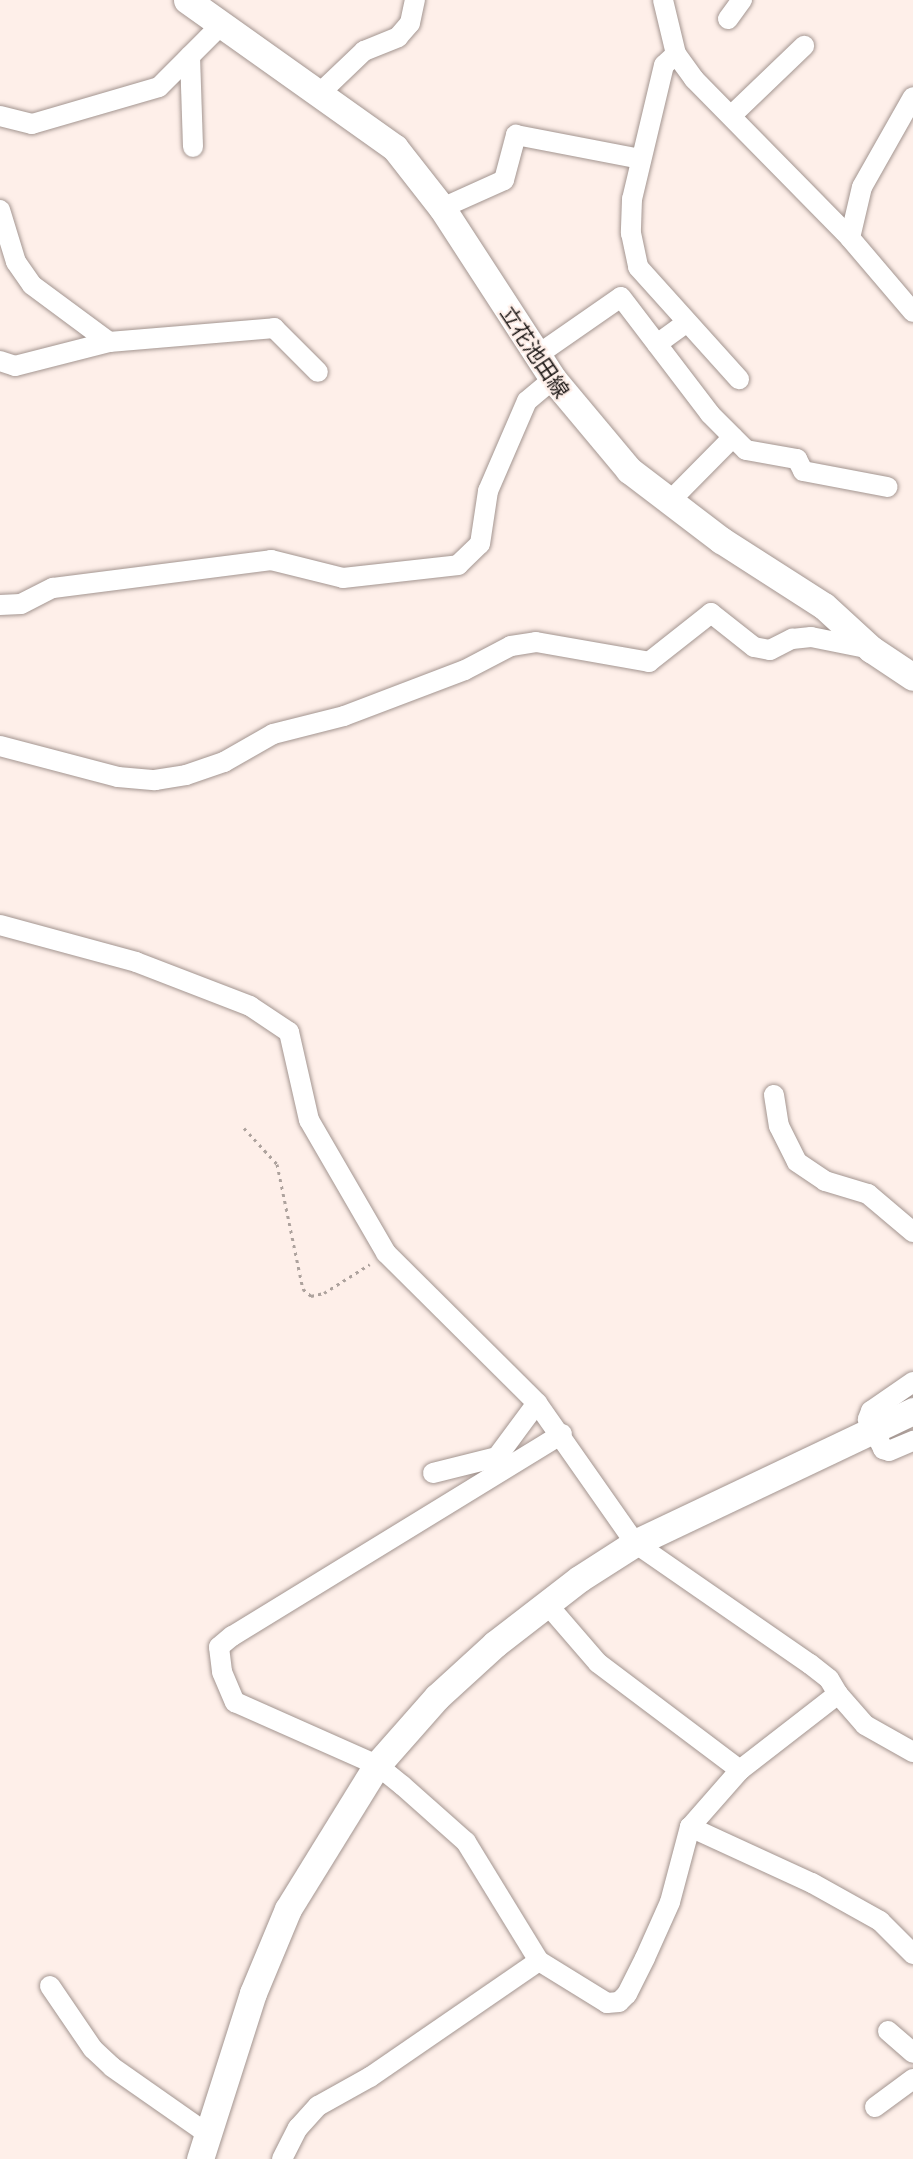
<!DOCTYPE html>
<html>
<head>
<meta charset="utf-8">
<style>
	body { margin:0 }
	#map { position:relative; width:913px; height:2159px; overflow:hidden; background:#feefe9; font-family:"Playfair Display","Noto Sans JP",serif }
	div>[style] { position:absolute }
	.path>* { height:3px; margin-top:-1.5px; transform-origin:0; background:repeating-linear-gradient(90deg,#ada29d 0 3px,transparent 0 7.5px) }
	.roads { filter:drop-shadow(0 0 2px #a39590) drop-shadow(0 0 2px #a39590) }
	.street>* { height:20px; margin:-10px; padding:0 10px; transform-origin:10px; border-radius:10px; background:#fff }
	.secondary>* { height:27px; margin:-13.5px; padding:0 13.5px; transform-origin:13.5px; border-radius:13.5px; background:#fff }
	span { translate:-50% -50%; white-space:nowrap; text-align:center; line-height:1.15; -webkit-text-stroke:4.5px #feefe9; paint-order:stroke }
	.street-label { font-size:21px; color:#1c1715 }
</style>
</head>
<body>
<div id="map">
	<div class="path">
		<i style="left:244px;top:1128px;width:49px;rotate:47.5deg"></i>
		<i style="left:277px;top:1164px;width:128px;rotate:78.3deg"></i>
		<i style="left:303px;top:1289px;width:11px;rotate:41deg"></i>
		<i style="left:311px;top:1296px;width:13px;rotate:-13deg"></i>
		<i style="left:324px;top:1293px;width:54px;rotate:-32.2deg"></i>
	</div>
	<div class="roads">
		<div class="street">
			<i style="left:663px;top:0;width:56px;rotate:76.5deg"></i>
			<i style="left:676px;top:54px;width:31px;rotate:54deg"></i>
			<i style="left:694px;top:79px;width:223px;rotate:45.5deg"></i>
			<i style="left:850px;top:238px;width:97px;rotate:49.6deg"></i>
			<i style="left:728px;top:19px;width:24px;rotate:-54deg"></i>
			<i style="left:676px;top:54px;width:16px;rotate:137deg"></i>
			<i style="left:664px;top:65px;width:138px;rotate:103.4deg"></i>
			<i style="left:632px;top:199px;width:34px;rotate:92deg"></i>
			<i style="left:631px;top:233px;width:35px;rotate:78deg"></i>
			<i style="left:638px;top:267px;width:151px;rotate:48deg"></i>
			<i style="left:190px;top:56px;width:91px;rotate:88.1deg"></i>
			<i style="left:320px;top:93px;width:61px;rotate:-43.7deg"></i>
			<i style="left:364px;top:51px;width:37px;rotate:-22deg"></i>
			<i style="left:398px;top:37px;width:18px;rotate:-49deg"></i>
			<i style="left:410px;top:23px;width:24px;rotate:-78deg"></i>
			<i style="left:732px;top:115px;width:100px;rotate:-43.8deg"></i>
			<i style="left:0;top:116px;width:33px;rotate:14deg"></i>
			<i style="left:32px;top:124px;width:132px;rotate:-16.2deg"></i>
			<i style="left:159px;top:87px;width:86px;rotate:-45deg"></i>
			<i style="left:442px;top:208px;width:68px;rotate:-24.3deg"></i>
			<i style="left:504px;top:180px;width:47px;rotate:-75.1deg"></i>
			<i style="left:516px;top:135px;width:127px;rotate:10.9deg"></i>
			<i style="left:0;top:210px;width:54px;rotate:72.9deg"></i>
			<i style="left:16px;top:262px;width:28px;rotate:55deg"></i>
			<i style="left:32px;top:285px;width:96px;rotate:36.5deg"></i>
			<i style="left:850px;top:238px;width:52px;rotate:-76.8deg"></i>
			<i style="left:862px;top:187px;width:103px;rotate:-60.5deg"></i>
			<i style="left:657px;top:344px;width:37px;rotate:-36deg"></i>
			<i style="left:536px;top:356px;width:103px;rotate:-34.8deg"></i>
			<i style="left:621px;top:297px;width:147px;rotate:52.7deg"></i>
			<i style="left:710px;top:414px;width:51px;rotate:45deg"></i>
			<i style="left:746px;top:450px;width:52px;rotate:10deg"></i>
			<i style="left:797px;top:459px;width:13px;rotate:63deg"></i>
			<i style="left:803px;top:471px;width:86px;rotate:10.7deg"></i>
			<i style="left:0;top:361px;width:16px;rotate:18deg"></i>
			<i style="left:15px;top:366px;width:97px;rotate:-14.3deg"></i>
			<i style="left:109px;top:342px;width:166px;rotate:-4.8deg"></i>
			<i style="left:274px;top:328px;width:62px;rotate:45deg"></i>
			<i style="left:669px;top:502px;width:91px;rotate:-45.4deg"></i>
			<i style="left:0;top:605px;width:21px;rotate:-3deg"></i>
			<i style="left:21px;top:604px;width:36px;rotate:-27deg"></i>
			<i style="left:53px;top:588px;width:220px;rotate:-7.3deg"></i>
			<i style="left:271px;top:560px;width:74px;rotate:14deg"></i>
			<i style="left:343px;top:578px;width:116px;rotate:-6.4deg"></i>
			<i style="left:458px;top:565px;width:30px;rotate:-44deg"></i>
			<i style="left:480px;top:544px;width:54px;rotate:-81.4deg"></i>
			<i style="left:488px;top:491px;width:98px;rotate:-66.6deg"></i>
			<i style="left:527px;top:401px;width:34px;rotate:-40deg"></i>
			<i style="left:0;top:746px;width:122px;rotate:14.7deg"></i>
			<i style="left:118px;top:777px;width:37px;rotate:5deg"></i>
			<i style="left:155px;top:780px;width:31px;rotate:-9deg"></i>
			<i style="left:186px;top:775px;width:40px;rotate:-18.9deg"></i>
			<i style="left:224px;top:762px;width:56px;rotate:-29.7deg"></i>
			<i style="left:273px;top:734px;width:73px;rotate:-14.2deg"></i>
			<i style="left:344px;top:716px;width:129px;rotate:-20.8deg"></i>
			<i style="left:465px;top:670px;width:52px;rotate:-27.6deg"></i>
			<i style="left:511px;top:646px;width:25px;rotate:-9deg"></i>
			<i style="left:536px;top:642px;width:115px;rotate:10deg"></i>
			<i style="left:649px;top:662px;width:79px;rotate:-38.3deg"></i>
			<i style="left:711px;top:613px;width:55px;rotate:38.3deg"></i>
			<i style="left:754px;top:647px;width:16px;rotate:11deg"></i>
			<i style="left:770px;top:650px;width:25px;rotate:-27deg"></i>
			<i style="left:792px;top:639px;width:19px;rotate:-6deg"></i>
			<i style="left:811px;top:637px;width:61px;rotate:11.3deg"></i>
			<i style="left:0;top:925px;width:141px;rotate:15.2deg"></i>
			<i style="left:136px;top:962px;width:122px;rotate:21.1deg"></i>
			<i style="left:250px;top:1006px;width:47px;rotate:33.7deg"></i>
			<i style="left:289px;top:1032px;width:90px;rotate:77.2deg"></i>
			<i style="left:309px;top:1120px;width:154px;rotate:59.9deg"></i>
			<i style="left:386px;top:1253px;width:213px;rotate:44.8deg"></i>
			<i style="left:537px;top:1403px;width:171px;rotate:55deg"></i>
			<i style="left:635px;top:1543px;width:213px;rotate:34.7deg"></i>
			<i style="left:810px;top:1664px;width:24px;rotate:38deg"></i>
			<i style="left:829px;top:1679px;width:17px;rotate:59deg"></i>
			<i style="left:774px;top:1095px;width:31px;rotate:81deg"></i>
			<i style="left:779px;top:1126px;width:40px;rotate:63.4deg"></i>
			<i style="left:797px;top:1162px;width:34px;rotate:34deg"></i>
			<i style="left:825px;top:1181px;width:45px;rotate:16.8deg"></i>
			<i style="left:868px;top:1194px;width:59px;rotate:40.2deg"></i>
			<i style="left:913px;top:1382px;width:51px;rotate:145.4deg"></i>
			<i style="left:871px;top:1411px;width:9px;rotate:111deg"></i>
			<i style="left:868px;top:1419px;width:34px;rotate:63deg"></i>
			<i style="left:883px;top:1449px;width:6px;rotate:18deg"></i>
			<i style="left:889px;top:1451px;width:26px;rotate:-23deg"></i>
			<i style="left:562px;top:1434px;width:387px;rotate:148.5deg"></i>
			<i style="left:232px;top:1636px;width:17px;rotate:140deg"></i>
			<i style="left:219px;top:1647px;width:25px;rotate:83deg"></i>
			<i style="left:222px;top:1672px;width:33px;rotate:67deg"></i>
			<i style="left:235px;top:1702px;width:155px;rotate:23.9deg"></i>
			<i style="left:377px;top:1765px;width:33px;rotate:39deg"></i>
			<i style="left:403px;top:1786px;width:84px;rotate:41.6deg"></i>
			<i style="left:466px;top:1842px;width:140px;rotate:58.5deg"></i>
			<i style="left:539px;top:1961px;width:80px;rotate:31.7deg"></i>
			<i style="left:607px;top:2003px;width:12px;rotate:-5deg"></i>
			<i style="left:619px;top:2002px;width:11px;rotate:-45deg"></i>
			<i style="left:627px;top:1994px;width:40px;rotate:-63.4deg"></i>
			<i style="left:645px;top:1958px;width:61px;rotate:-65.9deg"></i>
			<i style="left:670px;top:1902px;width:78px;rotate:-75.1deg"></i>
			<i style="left:690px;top:1827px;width:76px;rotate:-48.7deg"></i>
			<i style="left:740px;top:1770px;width:124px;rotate:-37.8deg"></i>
			<i style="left:838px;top:1694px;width:41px;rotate:48.9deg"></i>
			<i style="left:865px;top:1725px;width:55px;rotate:29.4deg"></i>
			<i style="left:433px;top:1473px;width:66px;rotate:-14deg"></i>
			<i style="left:497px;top:1457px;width:67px;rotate:-53.5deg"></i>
			<i style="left:547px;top:1604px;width:78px;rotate:49.2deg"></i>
			<i style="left:598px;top:1663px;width:178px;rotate:37deg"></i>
			<i style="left:690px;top:1827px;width:134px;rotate:24.7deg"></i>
			<i style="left:812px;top:1883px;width:78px;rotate:29.2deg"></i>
			<i style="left:880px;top:1921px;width:47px;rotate:45deg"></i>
			<i style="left:50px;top:1986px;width:76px;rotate:55.7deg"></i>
			<i style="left:93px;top:2049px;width:26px;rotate:43deg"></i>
			<i style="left:112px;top:2067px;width:118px;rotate:35deg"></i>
			<i style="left:888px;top:2031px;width:33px;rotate:41deg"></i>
			<i style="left:875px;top:2107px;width:47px;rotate:-36.4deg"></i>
			<i style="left:282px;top:2159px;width:35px;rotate:-63deg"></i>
			<i style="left:298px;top:2128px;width:30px;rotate:-48deg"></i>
			<i style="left:318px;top:2106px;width:60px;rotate:-29.1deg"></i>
			<i style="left:370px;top:2077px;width:205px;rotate:-34.5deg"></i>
		</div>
		<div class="secondary">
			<i style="left:187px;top:0;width:255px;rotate:35.4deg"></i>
			<i style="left:395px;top:148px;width:76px;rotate:51.9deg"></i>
			<i style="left:442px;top:208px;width:204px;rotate:57deg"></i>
			<i style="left:553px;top:379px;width:119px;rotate:50.1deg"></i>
			<i style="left:629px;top:470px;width:116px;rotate:37.3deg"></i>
			<i style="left:721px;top:540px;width:122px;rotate:32.7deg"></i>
			<i style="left:824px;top:606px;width:64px;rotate:42.5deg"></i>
			<i style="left:871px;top:649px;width:50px;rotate:33.7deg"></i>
			<i style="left:200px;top:2159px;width:174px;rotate:-72.3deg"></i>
			<i style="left:253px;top:1993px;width:91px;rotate:-67.4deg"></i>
			<i style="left:288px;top:1909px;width:169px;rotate:-58.3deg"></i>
			<i style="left:377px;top:1765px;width:91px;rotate:-48.6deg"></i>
			<i style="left:437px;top:1697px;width:79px;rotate:-42.4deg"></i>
			<i style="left:495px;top:1644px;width:106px;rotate:-37.7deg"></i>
			<i style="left:579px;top:1579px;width:67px;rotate:-32.7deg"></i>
			<i style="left:635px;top:1543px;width:308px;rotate:-25.4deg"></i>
		</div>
	</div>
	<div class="street-label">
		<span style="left:536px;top:351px;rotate:56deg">立花池田線</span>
	</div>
</div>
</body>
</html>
